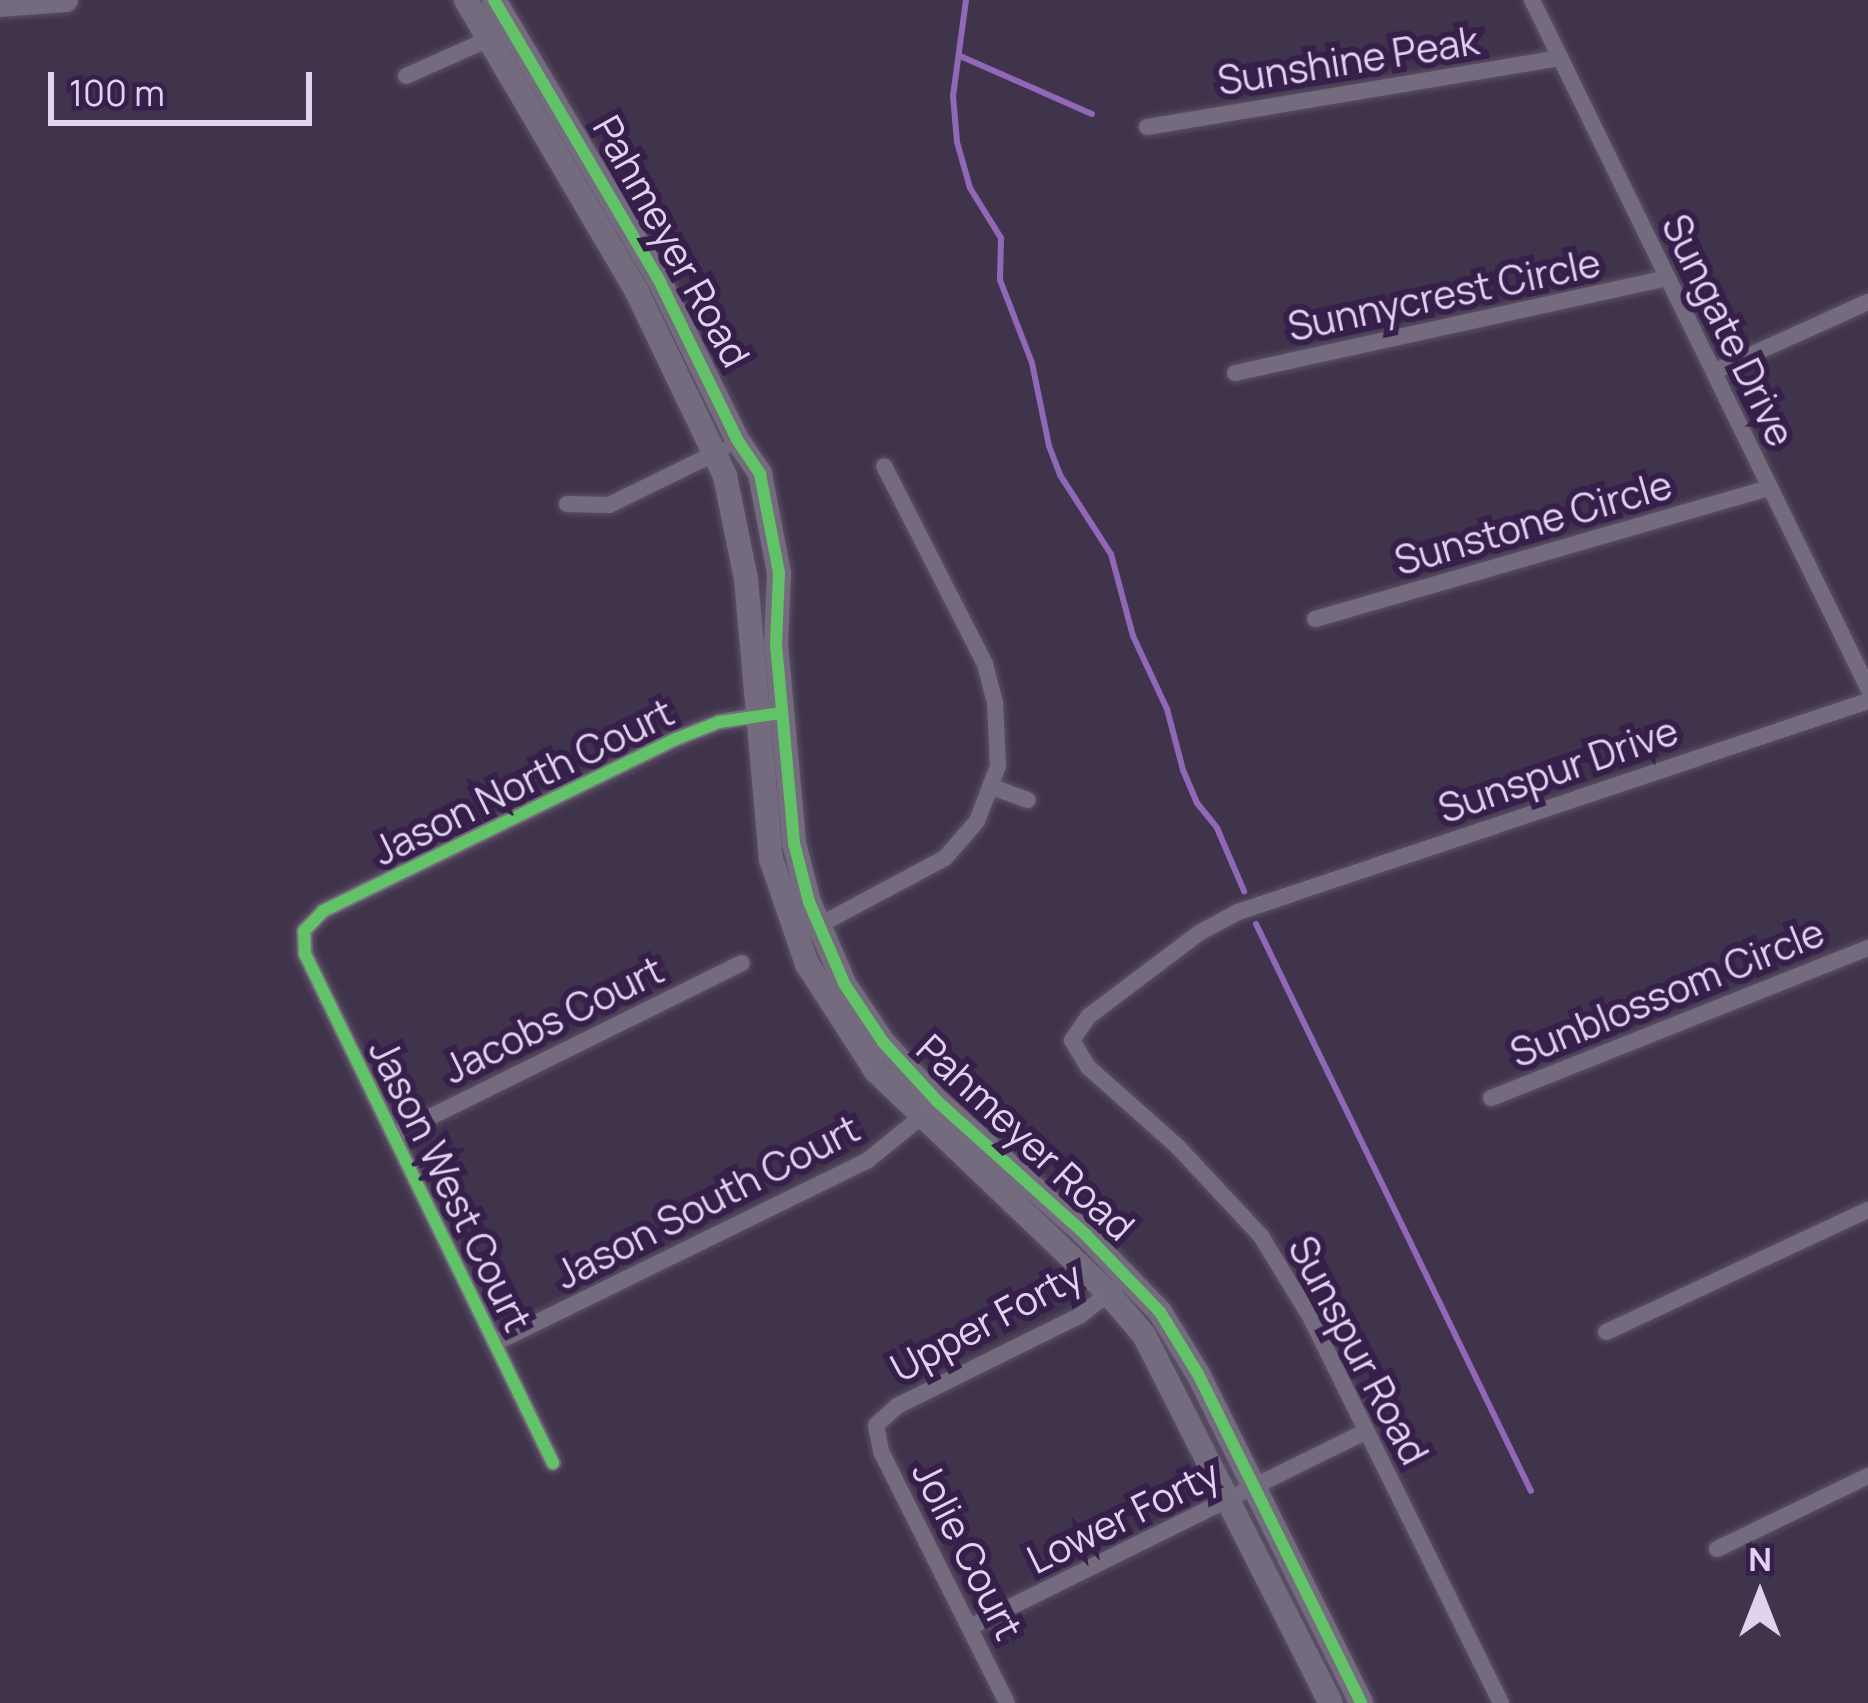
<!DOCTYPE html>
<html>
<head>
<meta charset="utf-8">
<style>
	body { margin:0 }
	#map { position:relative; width:1868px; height:1703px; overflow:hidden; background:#40344c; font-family:Manrope,sans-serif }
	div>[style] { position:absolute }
	.stream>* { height:6px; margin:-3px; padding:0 3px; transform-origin:3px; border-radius:3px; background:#9068b7 }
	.roads { filter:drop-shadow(0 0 3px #5c5166) drop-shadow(0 0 3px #5c5166) }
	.street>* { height:16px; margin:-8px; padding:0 8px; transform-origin:8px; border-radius:8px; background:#746b7f }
	.secondary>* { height:24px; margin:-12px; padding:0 12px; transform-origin:12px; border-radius:12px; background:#746b7f }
	.cycleway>* { height:12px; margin:-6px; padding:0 6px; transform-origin:6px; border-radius:6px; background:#61c268 }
	span { translate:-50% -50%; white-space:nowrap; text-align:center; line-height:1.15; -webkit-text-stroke:12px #361f4b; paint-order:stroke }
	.street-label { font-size:39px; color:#e0d3ef }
	.north { position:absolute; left:1700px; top:1535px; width:120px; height:120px; -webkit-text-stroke:9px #361f4b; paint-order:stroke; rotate:0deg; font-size:33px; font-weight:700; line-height:48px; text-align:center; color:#e0d3ef }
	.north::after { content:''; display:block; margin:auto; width:42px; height:54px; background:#e0d3ef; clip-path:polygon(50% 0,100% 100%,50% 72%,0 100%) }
	.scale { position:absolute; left:48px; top:72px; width:264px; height:54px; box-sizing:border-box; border:6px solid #e0d3ef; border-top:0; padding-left:15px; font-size:36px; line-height:42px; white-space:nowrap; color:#e0d3ef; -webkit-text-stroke:9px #361f4b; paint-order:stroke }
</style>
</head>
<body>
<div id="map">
	<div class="stream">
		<i style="left:966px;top:0;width:97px;rotate:97.7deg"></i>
		<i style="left:953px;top:96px;width:46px;rotate:85deg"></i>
		<i style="left:957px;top:142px;width:48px;rotate:74.2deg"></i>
		<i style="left:970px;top:188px;width:59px;rotate:58.2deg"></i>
		<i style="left:1001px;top:238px;width:42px;rotate:91.4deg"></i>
		<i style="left:1000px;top:280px;width:89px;rotate:68.9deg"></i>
		<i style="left:1032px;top:363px;width:85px;rotate:78.4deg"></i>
		<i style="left:1049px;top:446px;width:31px;rotate:69deg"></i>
		<i style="left:1060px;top:475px;width:94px;rotate:57.2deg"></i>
		<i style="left:1111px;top:554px;width:85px;rotate:75deg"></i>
		<i style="left:1133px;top:636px;width:81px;rotate:65deg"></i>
		<i style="left:1167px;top:709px;width:63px;rotate:75.3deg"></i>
		<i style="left:1183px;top:770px;width:36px;rotate:67deg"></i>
		<i style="left:1197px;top:803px;width:32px;rotate:51deg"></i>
		<i style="left:1217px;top:828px;width:69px;rotate:66.8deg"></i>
		<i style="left:960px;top:56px;width:144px;rotate:23.7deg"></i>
		<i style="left:1256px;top:924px;width:630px;rotate:64.13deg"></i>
	</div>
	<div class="roads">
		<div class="street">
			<i style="left:1532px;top:0;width:766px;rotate:63.97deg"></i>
			<i style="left:406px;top:76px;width:89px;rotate:-24deg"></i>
			<i style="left:1147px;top:127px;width:419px;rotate:-9.5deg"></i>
			<i style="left:1715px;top:371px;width:168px;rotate:-24.3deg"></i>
			<i style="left:1235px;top:373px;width:442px;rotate:-12.4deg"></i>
			<i style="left:567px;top:504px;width:42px;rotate:1.4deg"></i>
			<i style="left:609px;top:505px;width:126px;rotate:-26deg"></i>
			<i style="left:1315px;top:619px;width:473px;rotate:-16.1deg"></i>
			<i style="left:992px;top:787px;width:38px;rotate:20deg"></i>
			<i style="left:812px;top:929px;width:151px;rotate:-28.1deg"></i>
			<i style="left:945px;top:858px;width:49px;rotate:-49.1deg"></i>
			<i style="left:977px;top:821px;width:59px;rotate:-69.1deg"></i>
			<i style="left:998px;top:766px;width:63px;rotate:-92.7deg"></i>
			<i style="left:995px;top:703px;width:40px;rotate:-104.4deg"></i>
			<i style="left:985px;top:664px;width:222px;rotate:-117deg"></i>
			<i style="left:1491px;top:1098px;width:406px;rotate:-21.7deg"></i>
			<i style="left:394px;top:1135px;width:388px;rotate:-26.3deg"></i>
			<i style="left:1606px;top:1332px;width:289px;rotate:-25deg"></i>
			<i style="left:495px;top:1343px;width:415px;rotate:-26.1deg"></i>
			<i style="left:868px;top:1160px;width:81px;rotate:-39deg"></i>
			<i style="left:553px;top:1463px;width:566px;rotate:-115.98deg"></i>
			<i style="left:305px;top:954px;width:23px;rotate:-92deg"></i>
			<i style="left:304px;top:931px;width:28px;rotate:-46deg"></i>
			<i style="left:323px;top:911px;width:393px;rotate:-26deg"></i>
			<i style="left:676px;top:739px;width:46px;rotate:-21.6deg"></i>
			<i style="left:719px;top:722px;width:51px;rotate:-9.1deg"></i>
			<i style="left:1717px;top:1549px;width:168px;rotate:-25.8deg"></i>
			<i style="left:972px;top:1626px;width:440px;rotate:-26.3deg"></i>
			<i style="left:1007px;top:1703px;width:282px;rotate:-116.6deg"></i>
			<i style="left:881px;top:1451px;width:26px;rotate:-101deg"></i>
			<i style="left:876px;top:1425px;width:28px;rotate:-42deg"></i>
			<i style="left:897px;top:1406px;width:205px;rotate:-26.3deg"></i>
			<i style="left:1081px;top:1315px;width:43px;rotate:-38.5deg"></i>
			<i style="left:1501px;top:1703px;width:429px;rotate:-116.3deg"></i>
			<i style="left:1311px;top:1318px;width:96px;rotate:-121.4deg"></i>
			<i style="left:1261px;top:1236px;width:123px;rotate:-133deg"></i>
			<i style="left:1177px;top:1146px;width:119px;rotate:-138.4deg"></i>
			<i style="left:1088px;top:1067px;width:31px;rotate:-121deg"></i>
			<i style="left:1072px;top:1040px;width:29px;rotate:-55deg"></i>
			<i style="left:1089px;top:1016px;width:138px;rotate:-37deg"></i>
			<i style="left:1199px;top:933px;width:44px;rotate:-28.3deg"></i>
			<i style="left:1238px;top:912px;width:664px;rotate:-18.52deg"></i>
		</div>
		<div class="secondary">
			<i style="left:466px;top:0;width:338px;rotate:59.6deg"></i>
			<i style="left:637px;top:292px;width:204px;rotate:64.4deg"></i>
			<i style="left:725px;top:476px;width:105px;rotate:78.5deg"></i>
			<i style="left:746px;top:579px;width:281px;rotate:84.9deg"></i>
			<i style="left:771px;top:859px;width:111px;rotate:71.1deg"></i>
			<i style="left:807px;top:964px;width:127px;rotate:57.2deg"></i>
			<i style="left:876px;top:1071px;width:323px;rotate:43.7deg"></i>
			<i style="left:1109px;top:1294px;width:54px;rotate:49.5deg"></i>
			<i style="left:1144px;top:1335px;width:413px;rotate:63.1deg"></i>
			<i style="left:494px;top:0;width:323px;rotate:59.5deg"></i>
			<i style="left:658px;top:278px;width:182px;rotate:63.9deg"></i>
			<i style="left:738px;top:441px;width:40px;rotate:56deg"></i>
			<i style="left:760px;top:474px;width:101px;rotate:79.1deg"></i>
			<i style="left:779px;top:573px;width:71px;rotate:92.4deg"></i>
			<i style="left:776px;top:644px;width:200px;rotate:84.8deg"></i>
			<i style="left:794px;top:843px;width:61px;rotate:75.7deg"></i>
			<i style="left:809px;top:902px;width:90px;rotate:66.6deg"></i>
			<i style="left:845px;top:985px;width:69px;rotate:56.3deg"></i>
			<i style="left:883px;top:1042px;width:81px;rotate:47.5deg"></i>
			<i style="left:938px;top:1102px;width:198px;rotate:41.9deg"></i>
			<i style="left:1085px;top:1234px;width:108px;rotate:46.1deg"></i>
			<i style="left:1160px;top:1312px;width:73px;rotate:58.5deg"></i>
			<i style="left:1198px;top:1374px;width:367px;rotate:63.6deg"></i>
			<i style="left:0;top:5px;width:66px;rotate:-4.3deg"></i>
		</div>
	</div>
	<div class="cycleway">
		<i style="left:494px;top:0;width:323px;rotate:59.5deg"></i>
		<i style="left:658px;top:278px;width:182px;rotate:63.9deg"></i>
		<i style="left:738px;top:441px;width:40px;rotate:56deg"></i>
		<i style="left:760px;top:474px;width:101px;rotate:79.1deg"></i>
		<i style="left:779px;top:573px;width:71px;rotate:92.4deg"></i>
		<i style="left:776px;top:644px;width:200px;rotate:84.8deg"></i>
		<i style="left:794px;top:843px;width:61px;rotate:75.7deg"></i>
		<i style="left:809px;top:902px;width:90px;rotate:66.6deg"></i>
		<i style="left:845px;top:985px;width:69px;rotate:56.3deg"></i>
		<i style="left:883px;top:1042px;width:81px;rotate:47.5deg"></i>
		<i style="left:938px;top:1102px;width:198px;rotate:41.9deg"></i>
		<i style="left:1085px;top:1234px;width:108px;rotate:46.1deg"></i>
		<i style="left:1160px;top:1312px;width:73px;rotate:58.5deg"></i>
		<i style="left:1198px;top:1374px;width:367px;rotate:63.6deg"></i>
		<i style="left:553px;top:1463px;width:566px;rotate:-115.98deg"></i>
		<i style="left:305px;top:954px;width:23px;rotate:-92deg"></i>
		<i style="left:304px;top:931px;width:28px;rotate:-46deg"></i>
		<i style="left:323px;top:911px;width:393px;rotate:-26deg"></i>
		<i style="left:676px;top:739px;width:46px;rotate:-21.6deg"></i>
		<i style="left:719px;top:722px;width:63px;rotate:-8.3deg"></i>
	</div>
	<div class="street-label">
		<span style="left:1348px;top:60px;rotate:-9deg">Sunshine Peak</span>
		<span style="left:672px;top:241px;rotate:61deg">Pahmeyer Road</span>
		<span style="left:1444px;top:294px;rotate:-12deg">Sunnycrest Circle</span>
		<span style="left:1729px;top:330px;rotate:64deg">Sungate Drive</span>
		<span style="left:1533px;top:522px;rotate:-16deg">Sunstone Circle</span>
		<span style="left:1558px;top:769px;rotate:-19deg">Sunspur Drive</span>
		<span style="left:523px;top:781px;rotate:-26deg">Jason North Court</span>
		<span style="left:1667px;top:992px;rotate:-22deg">Sunblossom Circle</span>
		<span style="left:553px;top:1019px;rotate:-26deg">Jacobs Court</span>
		<span style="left:1026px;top:1137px;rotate:43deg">Pahmeyer Road</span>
		<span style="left:451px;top:1185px;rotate:64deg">Jason West Court</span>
		<span style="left:707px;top:1201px;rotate:-27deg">Jason South Court</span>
		<span style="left:986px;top:1321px;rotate:-28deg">Upper Forty</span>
		<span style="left:1359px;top:1350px;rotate:62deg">Sunspur Road</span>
		<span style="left:1123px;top:1516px;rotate:-26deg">Lower Forty</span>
		<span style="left:968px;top:1550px;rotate:63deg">Jolie Court</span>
	</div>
	<div class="north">N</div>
	<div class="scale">100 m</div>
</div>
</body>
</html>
